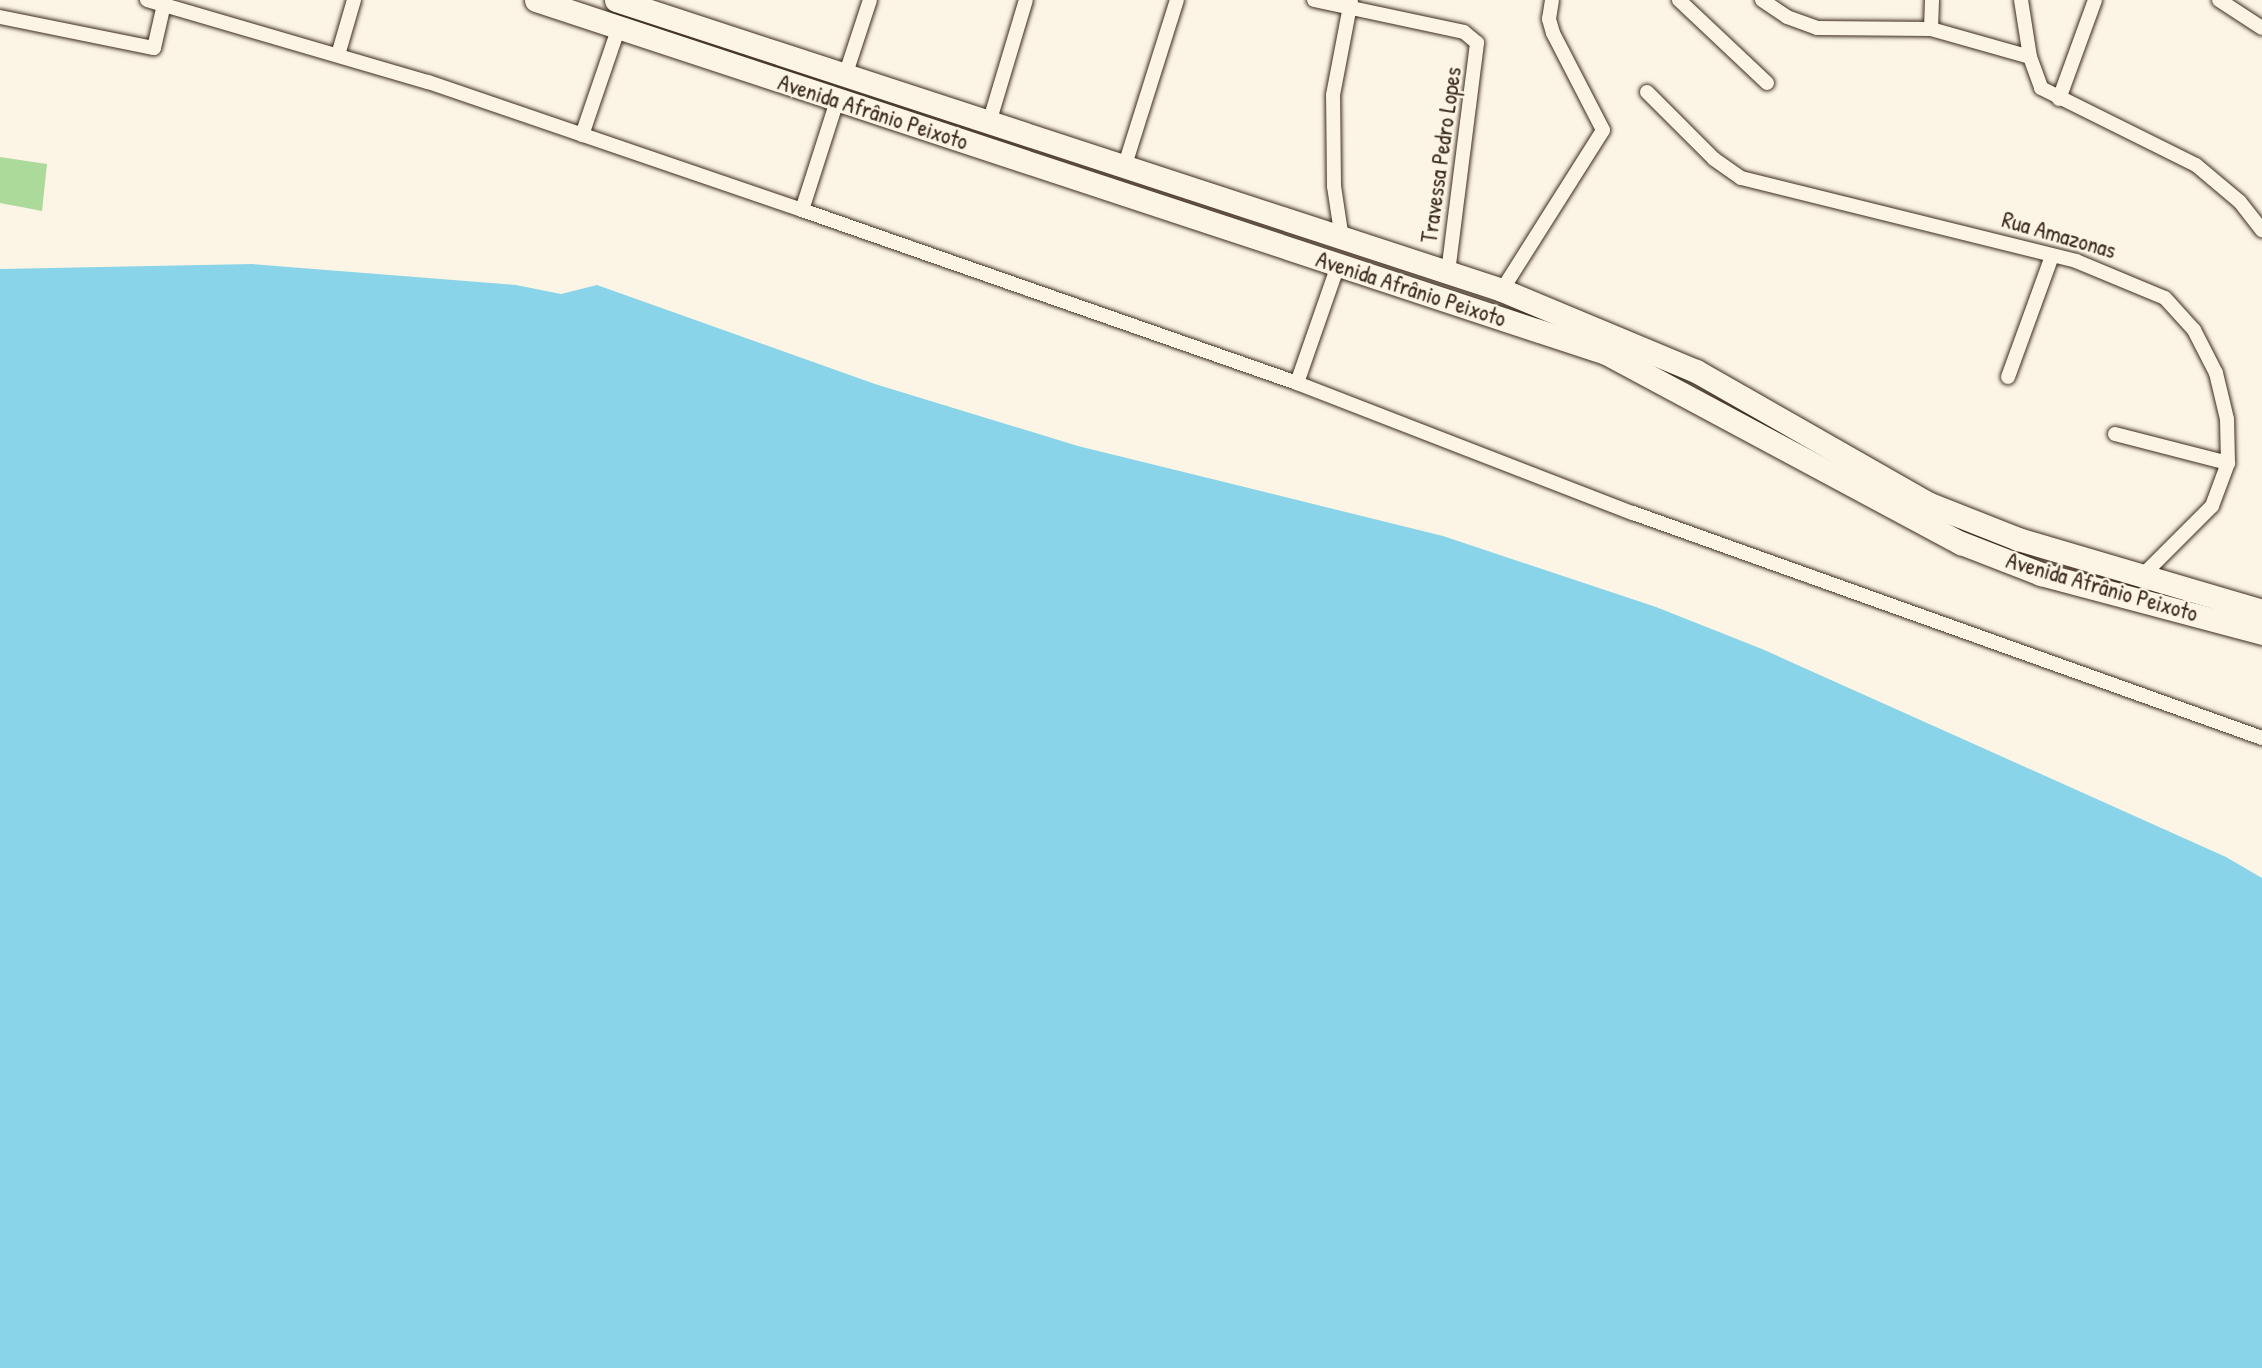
<!DOCTYPE html>
<html>
<head>
<meta charset="utf-8">
<style>
	body { margin:0 }
	#map { position:relative; width:2262px; height:1368px; overflow:hidden; background:#fcf5e5; font-family:"Patrick Hand",sans-serif }
	div>[style] { position:absolute }
	.green>* { inset:0; background:#abda9a }
	.water>* { inset:0; background:#89d4e9 }
	.roads { filter:drop-shadow(0 0 2px #3b2a1e) drop-shadow(0 0 2px #3b2a1e) }
	.street>* { height:14px; margin:-7px; padding:0 7px; transform-origin:7px; border-radius:7px; background:#fcf5e5 }
	.primary>* { height:23px; margin:-11.5px; padding:0 11.5px; transform-origin:11.5px; border-radius:11.5px; background:#fcf5e5 }
	span { translate:-50% -50%; white-space:nowrap; text-align:center; line-height:1.15; -webkit-text-stroke:5px #fcf5e5; paint-order:stroke }
	.street-label { font-size:23px; color:#3b2a1e }
</style>
</head>
<body>
<div id="map">
	<div class="green">
		<i style="clip-path:polygon(0 157px,47px 164px,42px 211px,0 203px)"></i>
	</div>
	<div class="water">
		<i style="clip-path:polygon(252px 264px,516px 285px,561px 294px,597px 285px,875px 384px,1078px 446px,1443px 536px,1656px 607px,1762px 649px,2226px 857px,2262px 878px,2262px 1368px,0 1368px,0 269px)"></i>
	</div>
	<div class="roads">
		<div class="street">
			<i style="left:147px;top:0;width:293px;rotate:16.3deg"></i>
			<i style="left:428px;top:82px;width:395px;rotate:18.9deg"></i>
			<i style="left:802px;top:210px;width:524px;rotate:19.26deg"></i>
			<i style="left:1297px;top:383px;width:360px;rotate:21.2deg"></i>
			<i style="left:1633px;top:513px;width:668px;rotate:19.68deg"></i>
			<i style="left:1314px;top:0;width:153px;rotate:12deg"></i>
			<i style="left:1464px;top:32px;width:17px;rotate:40deg"></i>
			<i style="left:1477px;top:43px;width:231px;rotate:97.2deg"></i>
			<i style="left:1679px;top:0;width:121px;rotate:43.3deg"></i>
			<i style="left:1762px;top:0;width:30px;rotate:34deg"></i>
			<i style="left:1787px;top:17px;width:32px;rotate:20deg"></i>
			<i style="left:1817px;top:28px;width:114px;rotate:0.5deg"></i>
			<i style="left:1931px;top:29px;width:103px;rotate:15.8deg"></i>
			<i style="left:2021px;top:0;width:58px;rotate:81deg"></i>
			<i style="left:2030px;top:57px;width:33px;rotate:70deg"></i>
			<i style="left:2041px;top:88px;width:173px;rotate:26.4deg"></i>
			<i style="left:2196px;top:165px;width:57px;rotate:40.1deg"></i>
			<i style="left:2240px;top:202px;width:36px;rotate:52deg"></i>
			<i style="left:2219px;top:0;width:51px;rotate:33.1deg"></i>
			<i style="left:0;top:17px;width:157px;rotate:11.4deg"></i>
			<i style="left:154px;top:48px;width:49px;rotate:-77.1deg"></i>
			<i style="left:1931px;top:29px;width:29px;rotate:-88deg"></i>
			<i style="left:338px;top:55px;width:57px;rotate:-73.8deg"></i>
			<i style="left:845px;top:76px;width:80px;rotate:-71.8deg"></i>
			<i style="left:1647px;top:92px;width:95px;rotate:45deg"></i>
			<i style="left:1714px;top:159px;width:33px;rotate:35deg"></i>
			<i style="left:1741px;top:178px;width:345px;rotate:13.9deg"></i>
			<i style="left:2076px;top:261px;width:96px;rotate:22.6deg"></i>
			<i style="left:2165px;top:298px;width:43px;rotate:47.8deg"></i>
			<i style="left:2194px;top:330px;width:48px;rotate:62.9deg"></i>
			<i style="left:2216px;top:373px;width:47px;rotate:76.6deg"></i>
			<i style="left:2227px;top:419px;width:44px;rotate:88.7deg"></i>
			<i style="left:2228px;top:463px;width:46px;rotate:110.4deg"></i>
			<i style="left:2212px;top:506px;width:99px;rotate:135deg"></i>
			<i style="left:2059px;top:99px;width:105px;rotate:-70deg"></i>
			<i style="left:989px;top:123px;width:128px;rotate:-73.3deg"></i>
			<i style="left:582px;top:135px;width:114px;rotate:-71.1deg"></i>
			<i style="left:1124px;top:168px;width:176px;rotate:-72.5deg"></i>
			<i style="left:802px;top:210px;width:114px;rotate:-72.2deg"></i>
			<i style="left:1342px;top:239px;width:54px;rotate:-98.6deg"></i>
			<i style="left:1334px;top:186px;width:91px;rotate:-90.6deg"></i>
			<i style="left:1333px;top:95px;width:96px;rotate:-79.2deg"></i>
			<i style="left:1502px;top:290px;width:189px;rotate:-57.7deg"></i>
			<i style="left:1603px;top:130px;width:109px;rotate:-117.3deg"></i>
			<i style="left:1553px;top:33px;width:15px;rotate:-106deg"></i>
			<i style="left:1549px;top:19px;width:19px;rotate:-81deg"></i>
			<i style="left:2008px;top:377px;width:129px;rotate:-70deg"></i>
			<i style="left:1297px;top:383px;width:125px;rotate:-70.8deg"></i>
			<i style="left:2115px;top:434px;width:117px;rotate:14.4deg"></i>
		</div>
		<div class="primary">
			<i style="left:536px;top:0;width:1127px;rotate:18.26deg"></i>
			<i style="left:1606px;top:353px;width:403px;rotate:28.2deg"></i>
			<i style="left:1961px;top:543px;width:86px;rotate:21.2deg"></i>
			<i style="left:2041px;top:574px;width:229px;rotate:14.9deg"></i>
			<i style="left:616px;top:0;width:932px;rotate:18.12deg"></i>
			<i style="left:1502px;top:290px;width:210px;rotate:22.7deg"></i>
			<i style="left:1696px;top:371px;width:266px;rotate:29.7deg"></i>
			<i style="left:1927px;top:503px;width:98px;rotate:21.6deg"></i>
			<i style="left:2018px;top:539px;width:254px;rotate:16.4deg"></i>
		</div>
	</div>
	<div class="street-label">
		<span style="left:873px;top:112px;rotate:18deg">Avenida Afrânio Peixoto</span>
		<span style="left:1441px;top:155px;rotate:-82deg">Travessa Pedro Lopes</span>
		<span style="left:2059px;top:235px;rotate:16deg">Rua Amazonas</span>
		<span style="left:1411px;top:289px;rotate:18deg">Avenida Afrânio Peixoto</span>
		<span style="left:2102px;top:587px;rotate:16deg">Avenida Afrânio Peixoto</span>
	</div>
</div>
</body>
</html>
